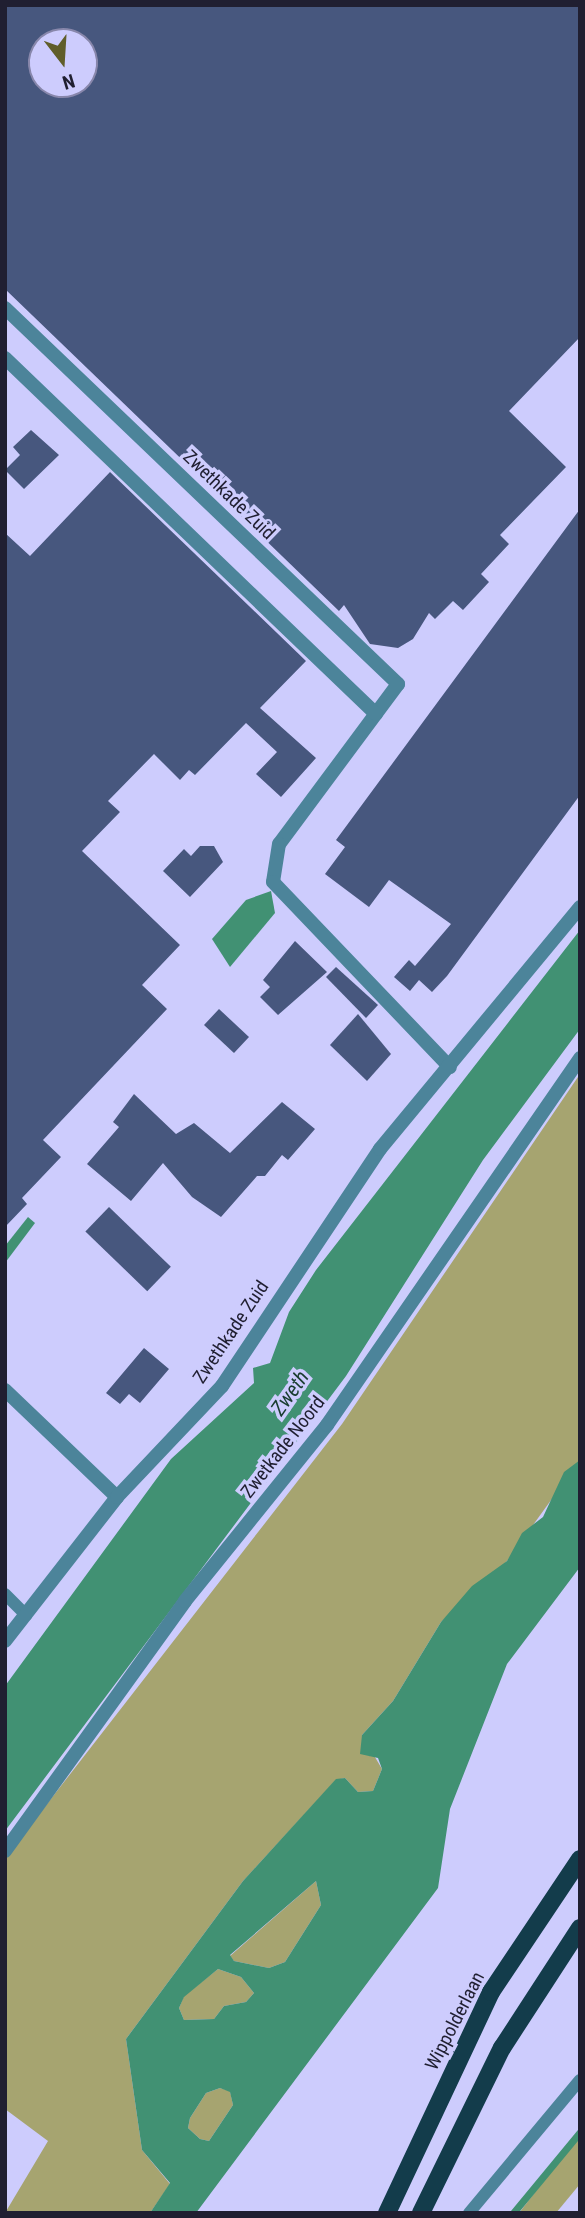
<!DOCTYPE html>
<html>
<head>
<meta charset="utf-8">
<style>
	body { margin:0 }
	#map { position:relative; width:585px; height:2218px; overflow:hidden; background:#cdccfd; font-family:"Roboto Condensed",sans-serif }
	div>[style] { position:absolute }
	.green>* { inset:0; background:#a6a470 }
	.water>* { inset:0; background:#419173 }
	.stream>* { height:7px; margin:-3.5px; padding:0 3.5px; transform-origin:3.5px; border-radius:3.5px; background:#419173 }
	.building>* { inset:0; background:#47577e; transform-origin:0 0 }
	.service>* { height:12px; margin:-6px; padding:0 6px; transform-origin:6px; border-radius:6px; background:#4c849a }
	.minor>* { height:14px; margin:-7px; padding:0 7px; transform-origin:7px; border-radius:7px; background:#4c849a }
	.primary>* { height:18px; margin:-9px; padding:0 9px; transform-origin:9px; border-radius:9px; background:#133c4b }
	span { translate:-50% -50%; white-space:nowrap; text-align:center; line-height:1.15; -webkit-text-stroke:7px #cdccfd; paint-order:stroke }
	.street-label { font-size:19px; color:#201f31 }
	.water-label { font-size:21px; color:#193d2f; font-style:italic }
	.frame { position:absolute; inset:0; border:7px solid #201f31; pointer-events:none }
	.north { position:absolute; left:28px; top:28px; width:70px; height:70px; box-sizing:border-box; background:#cdccfd; border:2px solid #8887ab; border-radius:50%; rotate:163deg; font-size:19px; font-weight:700; line-height:28px; text-align:center; color:#201f31 }
	.north::after { content:''; display:block; margin:auto; width:24px; height:32px; background:#605d2a; clip-path:polygon(50% 0,100% 100%,50% 72%,0 100%) }
</style>
</head>
<body>
<div id="map">
	<div class="green">
		<i style="clip-path:polygon(580px 1074px,580px 1460px,507px 1561px,441px 1622px,393px 1701px,362px 1735px,382px 1769px,373px 1791px,358px 1792px,345px 1778px,336px 1780px,243px 1881px,126px 2039px,142px 2150px,170px 2184px,150px 2213px,5px 2213px,48px 2141px,5px 2109px,5px 1858px,342px 1424px)"></i>
		<i style="clip-path:polygon(316px 1881px,321px 1905px,285px 1962px,269px 1968px,234px 1961px,230px 1956px)"></i>
		<i style="clip-path:polygon(218px 1969px,241px 1977px,254px 1993px,246px 2002px,224px 2006px,214px 2019px,184px 2020px,179px 2008px,184px 1996px)"></i>
		<i style="clip-path:polygon(220px 2088px,230px 2091px,233px 2105px,209px 2141px,200px 2139px,188px 2128px,190px 2118px,206px 2093px)"></i>
		<i style="clip-path:polygon(580px 2134px,580px 2184px,556px 2213px,519px 2213px)"></i>
	</div>
	<div class="water">
		<i style="clip-path:polygon(271px 891px,275px 913px,230px 967px,212px 939px,246px 900px)"></i>
		<i style="clip-path:polygon(580px 930px,580px 1029px,483px 1160px,346px 1376px,5px 1831px,5px 1686px,171px 1459px,254px 1383px,253px 1368px,270px 1363px,289px 1312px,316px 1270px)"></i>
		<i style="clip-path:polygon(28px 1217px,35px 1223px,5px 1263px,5px 1246px)"></i>
		<i style="clip-path:polygon(evenodd,580px 1460px,580px 1567px,507px 1664px,450px 1809px,438px 1888px,196px 2213px,150px 2213px,170px 2183px,142px 2150px,126px 2039px,243px 1881px,336px 1779px,345px 1778px,358px 1792px,373px 1791px,382px 1769px,378px 1758px,360px 1754px,362px 1735px,393px 1701px,441px 1622px,472px 1586px,507px 1561px,522px 1533px,543px 1517px,564px 1472px,580px 1460px,316px 1881px,321px 1905px,285px 1962px,269px 1968px,234px 1961px,230px 1955px,316px 1881px,580px 1460px,218px 1969px,241px 1977px,254px 1993px,246px 2002px,224px 2006px,214px 2019px,184px 2020px,179px 2008px,184px 1997px,218px 1969px,580px 1460px,220px 2088px,230px 2092px,233px 2105px,209px 2141px,200px 2139px,188px 2128px,190px 2118px,206px 2093px,220px 2088px)"></i>
	</div>
	<div class="stream">
		<i style="left:513px;top:2213px;width:105px;rotate:-50.4deg"></i>
	</div>
	<div class="building">
		<i style="clip-path:polygon(evenodd,5px 5px,580px 5px,580px 337px,509px 411px,566px 467px,500px 535px,509px 544px,481px 574px,489px 582px,463px 610px,453px 601px,435px 619px,429px 613px,413px 639px,398px 648px,370px 644px,344px 605px,339px 611px,5px 289px,5px 5px,42px 42px,84px 42px,84px 84px,42px 84px,42px 42px)"></i>
		<i style="clip-path:polygon(31px 430px,59px 455px,24px 489px,5px 470px,20px 455px,13px 447px)"></i>
		<i style="clip-path:polygon(110px 472px,306px 661px,260px 708px,316px 758px,281px 797px,256px 774px,277px 752px,246px 723px,195px 775px,189px 770px,180px 780px,154px 754px,108px 801px,120px 812px,82px 851px,180px 945px,142px 985px,167px 1009px,43px 1140px,61px 1157px,22px 1198px,27px 1204px,5px 1227px,5px 533px,30px 556px)"></i>
		<i style="clip-path:polygon(580px 509px,580px 795px,447px 976px,432px 992px,419px 980px,410px 991px,394px 977px,409px 960px,415px 966px,451px 924px,389px 880px,369px 907px,325px 874px,345px 847px,336px 840px)"></i>
		<i style="clip-path:polygon(200px 846px,214px 846px,223px 862px,190px 897px,163px 871px,184px 849px,191px 856px)"></i>
		<i style="clip-path:polygon(295px 941px,327px 972px,278px 1015px,260px 997px,270px 987px,263px 980px)"></i>
		<i style="clip-path:polygon(336px 967px,378px 1005px,366px 1018px,326px 977px)"></i>
		<i style="left:219px;top:1009px;width:41px;height:22px;rotate:43deg"></i>
		<i style="clip-path:polygon(358px 1014px,391px 1054px,367px 1081px,330px 1045px)"></i>
		<i style="clip-path:polygon(134px 1094px,176px 1134px,194px 1123px,230px 1153px,282px 1102px,315px 1129px,288px 1160px,282px 1155px,265px 1176px,257px 1176px,221px 1217px,192px 1197px,163px 1163px,131px 1201px,87px 1164px,119px 1127px,113px 1122px)"></i>
		<i style="left:109px;top:1207px;width:86px;height:34px;rotate:44deg"></i>
		<i style="clip-path:polygon(144px 1348px,169px 1369px,140px 1403px,129px 1394px,120px 1404px,106px 1393px)"></i>
	</div>
	<div class="service">
		<i style="left:5px;top:1594px;width:30px;rotate:45deg"></i>
		<i style="left:469px;top:2213px;width:173px;rotate:-50.2deg"></i>
	</div>
	<div class="minor">
		<i style="left:5px;top:308px;width:544px;rotate:43.73deg"></i>
		<i style="left:398px;top:684px;width:199px;rotate:126.6deg"></i>
		<i style="left:279px;top:844px;width:38px;rotate:99deg"></i>
		<i style="left:273px;top:882px;width:256px;rotate:46.3deg"></i>
		<i style="left:5px;top:358px;width:514px;rotate:43.82deg"></i>
		<i style="left:5px;top:1390px;width:155px;rotate:43.7deg"></i>
		<i style="left:5px;top:1641px;width:182px;rotate:-52.1deg"></i>
		<i style="left:117px;top:1497px;width:153px;rotate:-46.6deg"></i>
		<i style="left:222px;top:1386px;width:285px;rotate:-56.3deg"></i>
		<i style="left:380px;top:1149px;width:314px;rotate:-50.4deg"></i>
		<i style="left:5px;top:1851px;width:308px;rotate:-54.2deg"></i>
		<i style="left:185px;top:1601px;width:226px;rotate:-51.1deg"></i>
		<i style="left:327px;top:1425px;width:446px;rotate:-55.4deg"></i>
	</div>
	<div class="primary">
		<i style="left:387px;top:2213px;width:244px;rotate:-64.8deg"></i>
		<i style="left:491px;top:1992px;width:160px;rotate:-56.2deg"></i>
		<i style="left:421px;top:2213px;width:184px;rotate:-63.9deg"></i>
		<i style="left:502px;top:2048px;width:143px;rotate:-57deg"></i>
	</div>
	<div class="street-label">
		<span style="left:229px;top:495px;rotate:44deg">Zwethkade Zuid</span>
		<span style="left:231px;top:1332px;rotate:-56deg">Zwethkade Zuid</span>
		<span style="left:283px;top:1447px;rotate:-52deg">Zwetkade Noord</span>
		<span style="left:455px;top:2021px;rotate:-63deg">Wippolderlaan</span>
	</div>
	<div class="water-label">
		<span style="left:290px;top:1393px;rotate:-55deg">Zweth</span>
	</div>
	<div class="frame"></div>
	<div class="north">N</div>
</div>
</body>
</html>
